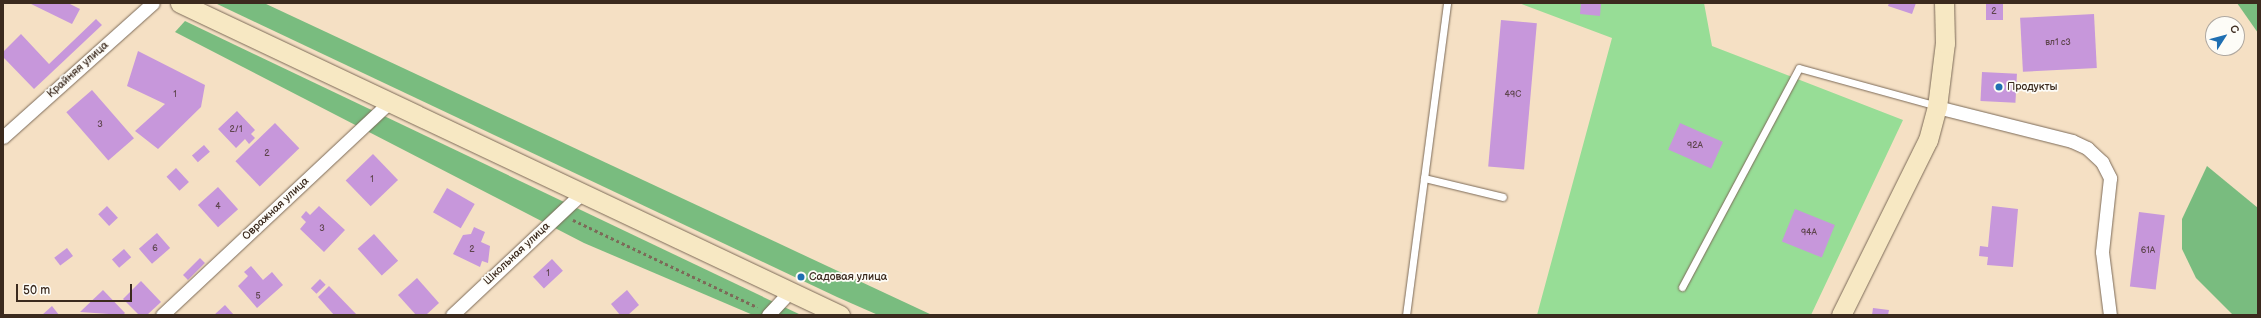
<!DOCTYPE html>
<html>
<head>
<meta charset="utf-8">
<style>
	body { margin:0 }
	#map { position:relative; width:2261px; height:318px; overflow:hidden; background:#f5e0c4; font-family:"Balsamiq Sans",sans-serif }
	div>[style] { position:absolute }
	.green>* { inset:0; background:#97dd96 }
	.forest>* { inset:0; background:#79bc7f }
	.building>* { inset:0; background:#c797db; transform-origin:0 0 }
	.path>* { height:2.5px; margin-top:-1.25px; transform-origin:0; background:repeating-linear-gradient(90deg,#7c6a58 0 3px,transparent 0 6px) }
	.roads { filter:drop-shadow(0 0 1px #7c6a58) drop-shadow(0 0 1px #7c6a58) }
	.lane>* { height:7px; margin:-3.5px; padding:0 3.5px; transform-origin:3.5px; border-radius:3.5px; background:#fff }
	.street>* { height:13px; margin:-6.5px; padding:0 6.5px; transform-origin:6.5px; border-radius:6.5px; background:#fff }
	.secondary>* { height:19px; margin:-9.5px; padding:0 9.5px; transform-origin:9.5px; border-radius:9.5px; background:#f7e8c3 }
	.dots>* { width:11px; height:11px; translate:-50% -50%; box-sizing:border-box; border:2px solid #fdfcf7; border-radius:50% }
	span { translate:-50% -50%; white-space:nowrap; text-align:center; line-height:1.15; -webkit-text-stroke:3.5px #fdfcf7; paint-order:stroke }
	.number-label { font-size:9px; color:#5e454d }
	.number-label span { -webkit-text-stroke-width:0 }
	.street-label { font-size:11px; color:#3b2a1e }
	.poi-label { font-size:11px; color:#3b2a1e }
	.left { translate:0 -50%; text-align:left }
	.frame { position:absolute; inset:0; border:4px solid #3b2a1e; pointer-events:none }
	.north { position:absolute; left:2205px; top:16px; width:40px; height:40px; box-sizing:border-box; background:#fdfcf7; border:1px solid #afa8a0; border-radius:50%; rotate:54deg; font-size:11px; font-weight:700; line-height:16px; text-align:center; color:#3b2a1e }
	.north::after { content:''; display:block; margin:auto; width:14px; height:18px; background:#1f6fb2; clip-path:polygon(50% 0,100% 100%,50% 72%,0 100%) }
	.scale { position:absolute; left:16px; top:284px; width:116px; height:18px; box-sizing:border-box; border:2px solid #3b2a1e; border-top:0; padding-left:5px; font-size:12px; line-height:14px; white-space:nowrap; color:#3b2a1e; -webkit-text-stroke:3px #fdfcf7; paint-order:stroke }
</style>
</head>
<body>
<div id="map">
	<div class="green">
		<i style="clip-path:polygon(1519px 3px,1704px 3px,1712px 46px,1903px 120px,1811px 315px,1537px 315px,1612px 38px)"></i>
	</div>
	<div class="forest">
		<i style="clip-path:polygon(215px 3px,264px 3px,932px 315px,878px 315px,837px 297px)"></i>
		<i style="clip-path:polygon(2237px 3px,2258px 3px,2258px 33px)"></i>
		<i style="clip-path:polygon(185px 21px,801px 315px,753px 315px,584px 243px,175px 32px)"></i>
		<i style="clip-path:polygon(2207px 166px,2258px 208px,2258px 315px,2233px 315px,2196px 278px,2182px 249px,2182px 219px)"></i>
	</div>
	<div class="building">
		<i style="clip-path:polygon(29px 3px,68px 3px,80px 9px,72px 24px)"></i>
		<i style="clip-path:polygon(1581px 3px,1601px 3px,1600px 16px,1580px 14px)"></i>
		<i style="clip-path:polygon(1889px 3px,1916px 3px,1912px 14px,1888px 6px)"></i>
		<i style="left:1986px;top:3px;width:17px;height:17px"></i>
		<i style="left:2094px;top:14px;width:54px;height:74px;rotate:87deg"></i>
		<i style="clip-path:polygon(96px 19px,102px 25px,34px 89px,3px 57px,3px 52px,21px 34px,49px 64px)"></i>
		<i style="left:1501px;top:20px;width:36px;height:147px;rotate:5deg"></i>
		<i style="clip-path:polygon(138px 51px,205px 85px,201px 107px,158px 149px,135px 131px,165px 104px,127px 86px)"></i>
		<i style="left:1982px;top:72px;width:35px;height:29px;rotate:3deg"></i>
		<i style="left:92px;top:90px;width:64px;height:34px;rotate:49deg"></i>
		<i style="clip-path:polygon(237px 111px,255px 130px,251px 134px,255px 138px,249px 144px,245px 139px,236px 148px,218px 129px)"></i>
		<i style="left:275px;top:123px;width:35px;height:55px;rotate:46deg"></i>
		<i style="left:1680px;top:123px;width:47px;height:29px;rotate:24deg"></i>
		<i style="left:204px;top:145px;width:9px;height:16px;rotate:49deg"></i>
		<i style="left:373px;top:154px;width:36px;height:38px;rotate:46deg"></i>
		<i style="left:176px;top:168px;width:19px;height:13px;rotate:47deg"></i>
		<i style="left:218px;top:187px;width:30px;height:27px;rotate:48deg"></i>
		<i style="left:447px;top:188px;width:32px;height:28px;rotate:30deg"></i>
		<i style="left:107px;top:206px;width:16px;height:12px;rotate:47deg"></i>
		<i style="clip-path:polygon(319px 206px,345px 230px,324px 252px,300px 229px,306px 222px,301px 217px,306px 211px,310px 215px)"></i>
		<i style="clip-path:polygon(1992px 206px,2018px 209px,2013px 267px,1987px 265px,1988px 257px,1979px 256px,1980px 246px,1988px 247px)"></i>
		<i style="left:1795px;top:209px;width:43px;height:35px;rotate:22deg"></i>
		<i style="left:2139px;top:212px;width:26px;height:75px;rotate:7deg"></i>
		<i style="clip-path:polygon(474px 227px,485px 232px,481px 242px,490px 246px,488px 263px,482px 261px,480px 267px,453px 254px,463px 235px,471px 234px)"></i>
		<i style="left:157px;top:233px;width:20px;height:24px;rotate:49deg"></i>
		<i style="left:374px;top:234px;width:36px;height:22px;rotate:48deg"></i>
		<i style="left:67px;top:248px;width:10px;height:16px;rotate:53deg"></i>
		<i style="left:124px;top:249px;width:11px;height:16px;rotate:49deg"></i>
		<i style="left:200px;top:258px;width:7px;height:24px;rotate:45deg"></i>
		<i style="left:552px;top:259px;width:16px;height:26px;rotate:47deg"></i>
		<i style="clip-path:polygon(251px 266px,263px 280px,272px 272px,283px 285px,257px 308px,238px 286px,248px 276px,244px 272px)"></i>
		<i style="clip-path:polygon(417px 278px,439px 303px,426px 315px,416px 315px,398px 295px)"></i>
		<i style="left:320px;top:279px;width:8px;height:13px;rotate:45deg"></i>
		<i style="clip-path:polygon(141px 281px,161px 302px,147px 315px,139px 315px,123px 299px)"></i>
		<i style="clip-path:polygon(329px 286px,357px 315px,334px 315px,318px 297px)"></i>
		<i style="clip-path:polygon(103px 290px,125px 313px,123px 315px,80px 312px)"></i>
		<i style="clip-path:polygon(627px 290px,639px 305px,628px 315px,620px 315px,611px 304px)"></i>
		<i style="clip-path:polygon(225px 305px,234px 315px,214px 315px)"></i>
		<i style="clip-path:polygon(52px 306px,59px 315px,42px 315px)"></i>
		<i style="clip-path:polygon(1873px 308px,1889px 310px,1888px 315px,1872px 315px)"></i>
	</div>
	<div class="path">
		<i style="left:573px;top:220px;width:204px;rotate:25.3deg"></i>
	</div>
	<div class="roads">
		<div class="lane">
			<i style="left:1424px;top:178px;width:81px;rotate:13.5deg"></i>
			<i style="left:1682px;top:287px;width:248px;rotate:-61.9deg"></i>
			<i style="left:1799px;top:68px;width:143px;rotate:15.4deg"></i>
			<i style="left:1406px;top:315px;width:315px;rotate:-82.5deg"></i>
		</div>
		<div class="street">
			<i style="left:1937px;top:107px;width:139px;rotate:14.1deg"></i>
			<i style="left:2072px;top:141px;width:17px;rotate:25deg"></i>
			<i style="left:2087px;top:148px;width:21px;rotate:43deg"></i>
			<i style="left:2102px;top:162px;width:18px;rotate:63deg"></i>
			<i style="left:2110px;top:178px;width:74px;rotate:96.2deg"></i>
			<i style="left:2102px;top:252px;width:64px;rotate:82.8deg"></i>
			<i style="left:3px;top:137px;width:201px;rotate:-41.8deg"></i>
			<i style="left:162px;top:315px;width:312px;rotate:-43.1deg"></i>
			<i style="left:452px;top:315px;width:178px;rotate:-43.2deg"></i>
			<i style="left:768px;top:315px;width:33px;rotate:-47deg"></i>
		</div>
		<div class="secondary">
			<i style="left:180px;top:3px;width:730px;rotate:25.3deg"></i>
			<i style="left:1841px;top:315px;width:195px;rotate:-63.6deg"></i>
			<i style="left:1928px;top:140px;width:34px;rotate:-75deg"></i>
			<i style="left:1937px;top:107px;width:64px;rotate:-82.9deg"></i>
			<i style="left:1945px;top:43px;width:40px;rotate:-91.4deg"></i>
		</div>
	</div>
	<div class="dots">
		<i style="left:1999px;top:87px;background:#1f6fb2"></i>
		<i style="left:801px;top:277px;background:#1f6fb2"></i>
	</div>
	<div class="number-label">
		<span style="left:1994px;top:12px">2</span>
		<span style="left:2058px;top:43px">вл1 с3</span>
		<span style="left:175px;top:95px">1</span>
		<span style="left:1513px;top:95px">49С</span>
		<span style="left:100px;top:125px">3</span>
		<span style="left:236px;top:130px">2/1</span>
		<span style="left:1695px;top:146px">92А</span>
		<span style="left:267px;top:154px">2</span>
		<span style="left:372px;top:180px">1</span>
		<span style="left:218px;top:207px">4</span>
		<span style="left:322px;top:229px">3</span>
		<span style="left:1809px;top:233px">94А</span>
		<span style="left:155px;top:249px">6</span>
		<span style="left:472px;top:250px">2</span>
		<span style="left:2148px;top:251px">61А</span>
		<span style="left:548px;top:274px">1</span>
		<span style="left:258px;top:297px">5</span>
	</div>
	<div class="street-label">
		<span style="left:78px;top:70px;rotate:-42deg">Крайняя улица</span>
		<span style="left:276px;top:209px;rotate:-43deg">Овражная улица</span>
		<span style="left:517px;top:254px;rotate:-43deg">Школьная улица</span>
	</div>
	<div class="poi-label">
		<span class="left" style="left:2007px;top:87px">Продукты</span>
		<span class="left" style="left:809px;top:277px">Садовая улица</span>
	</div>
	<div class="frame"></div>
	<div class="north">С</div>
	<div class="scale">50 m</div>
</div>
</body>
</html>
